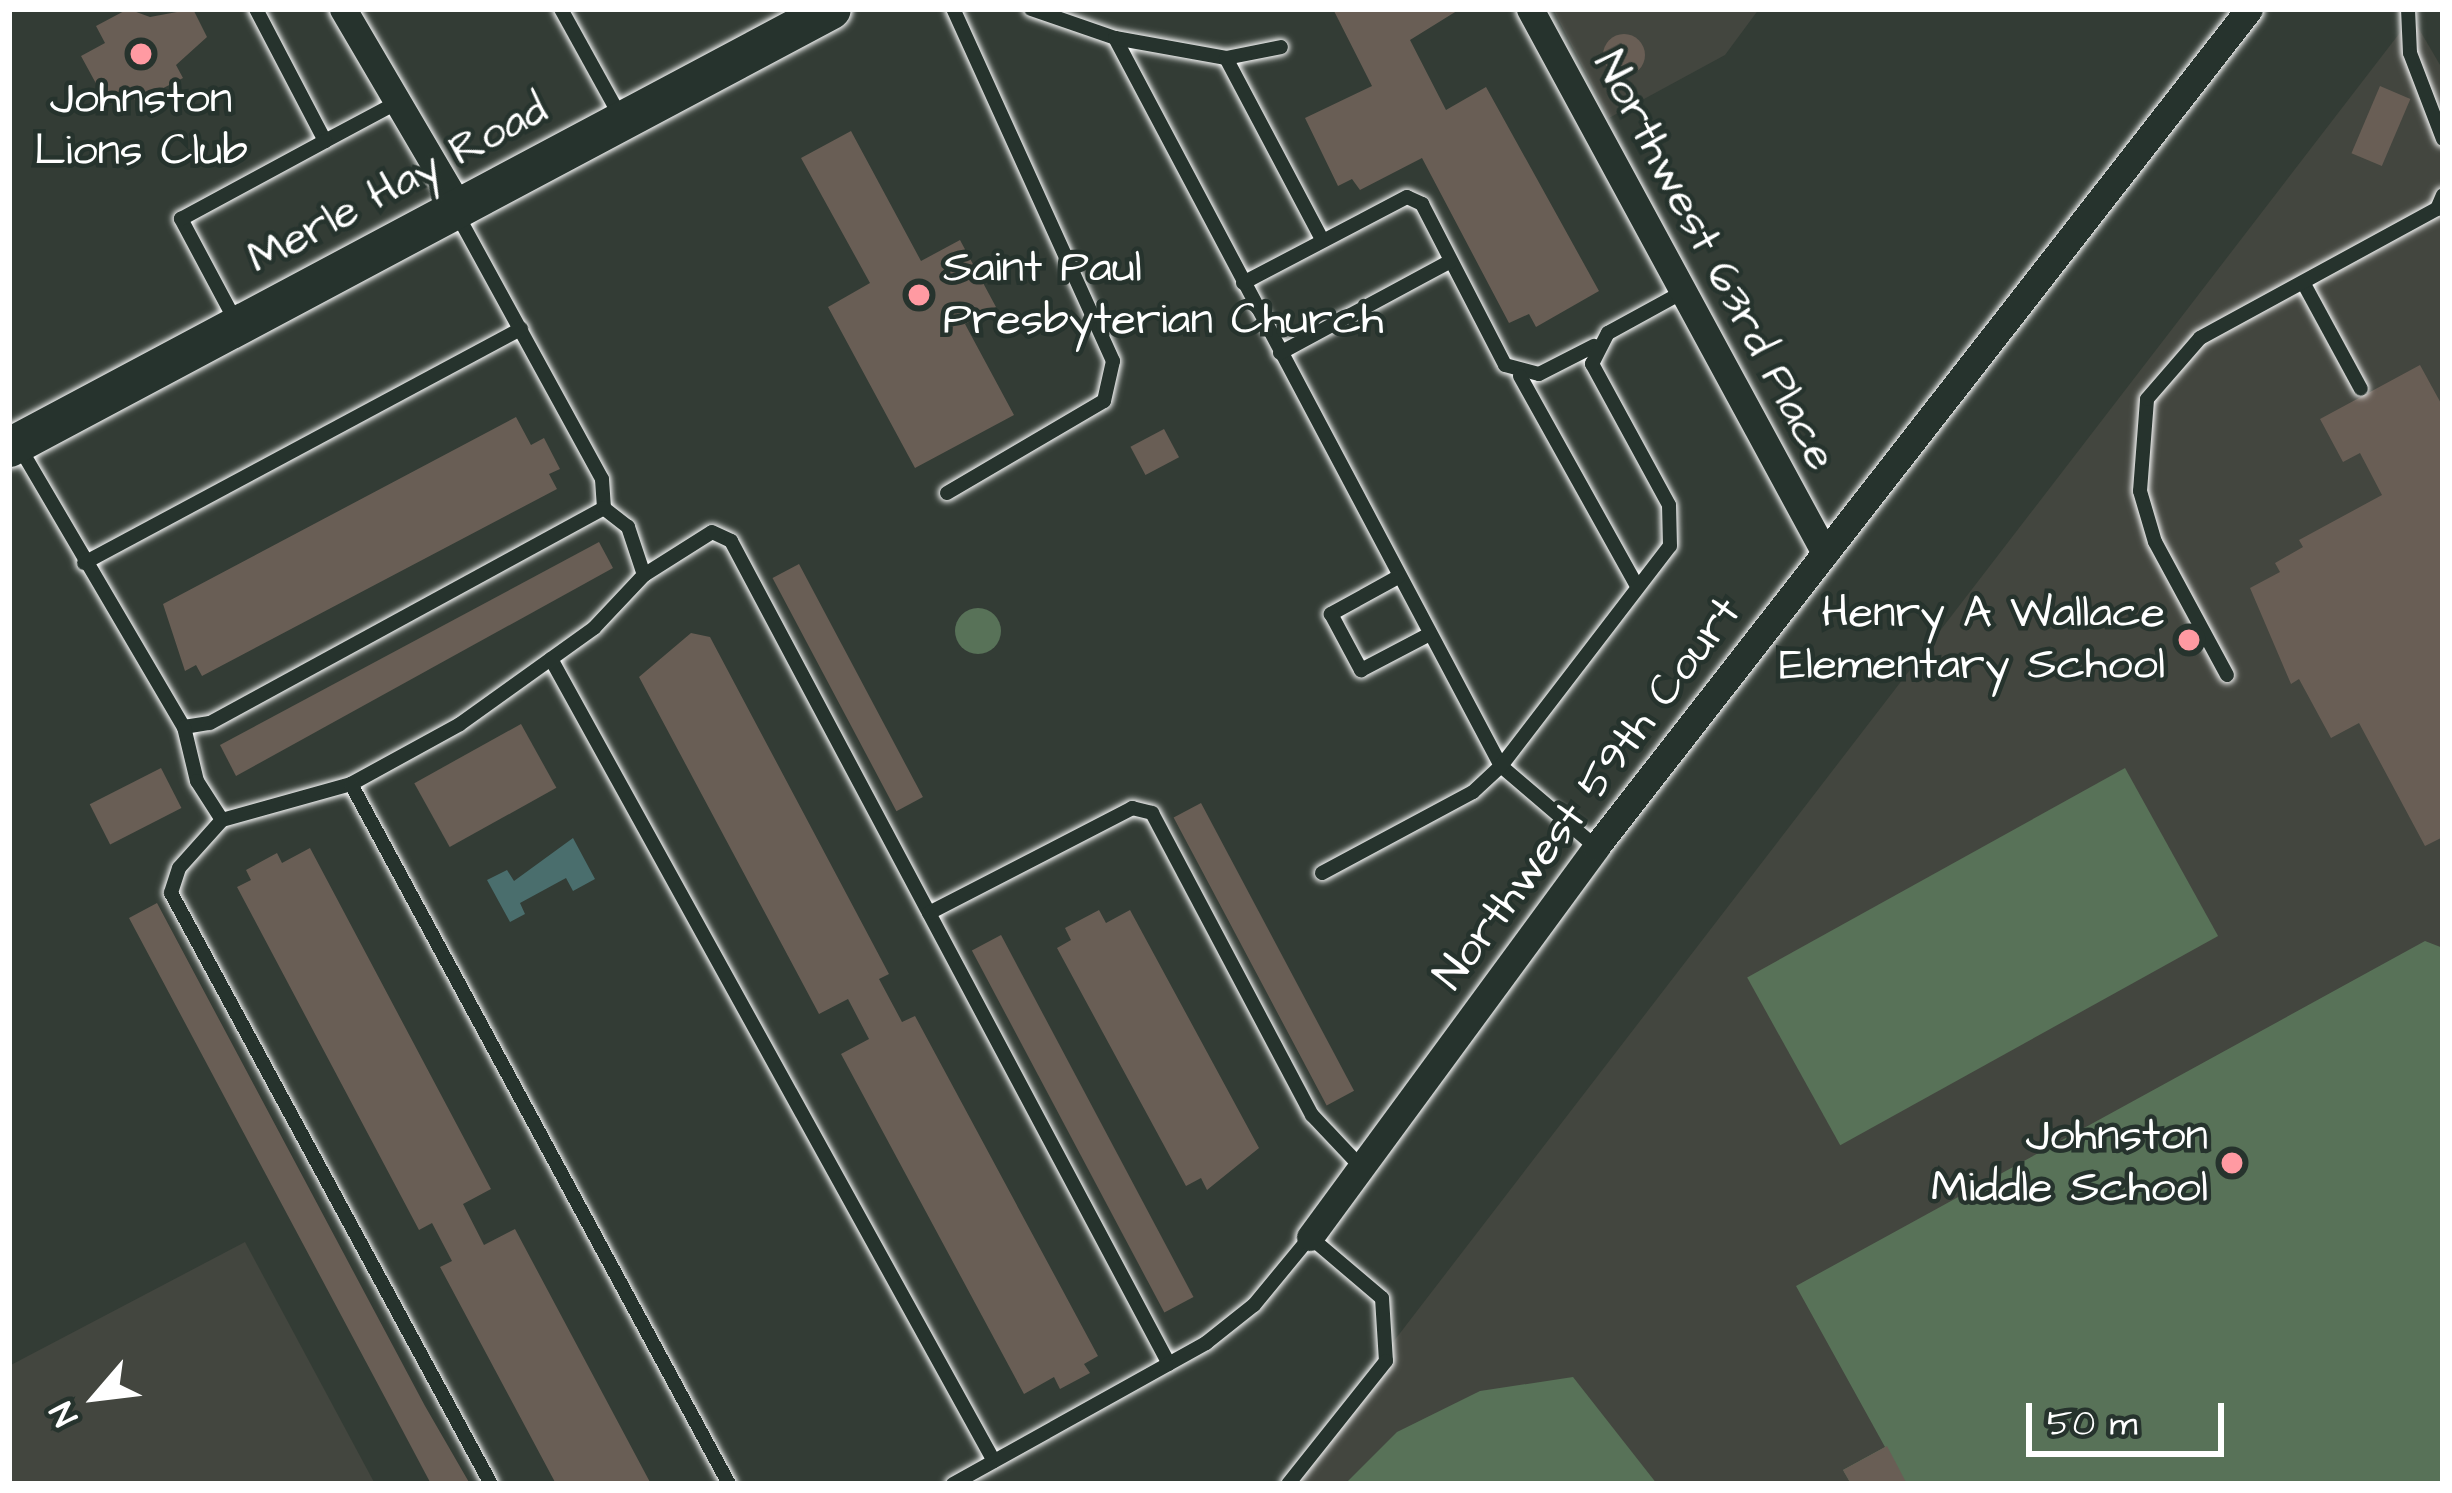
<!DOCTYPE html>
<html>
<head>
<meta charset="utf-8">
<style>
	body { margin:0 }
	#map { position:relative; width:2452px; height:1493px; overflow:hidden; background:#333c35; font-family:"Architects Daughter",sans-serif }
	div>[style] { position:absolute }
	.built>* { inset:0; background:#43463f }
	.green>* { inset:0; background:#587258; transform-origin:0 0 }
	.round { border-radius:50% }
	.water>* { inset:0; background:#4a6e6d }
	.building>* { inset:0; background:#695e55; transform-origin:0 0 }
	.roads { filter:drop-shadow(0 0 3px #fff) drop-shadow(0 0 3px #fff) }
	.lane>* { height:14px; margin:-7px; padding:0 7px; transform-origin:7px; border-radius:7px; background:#26332d }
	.street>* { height:27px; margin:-13.5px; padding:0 13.5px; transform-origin:13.5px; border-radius:13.5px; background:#26332d }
	.secondary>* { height:39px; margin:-19.5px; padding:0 19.5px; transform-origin:19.5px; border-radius:19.5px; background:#26332d }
	.dots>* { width:33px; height:33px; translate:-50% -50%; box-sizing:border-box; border:6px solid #26332d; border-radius:50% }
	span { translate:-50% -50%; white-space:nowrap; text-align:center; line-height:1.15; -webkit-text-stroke:9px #26332d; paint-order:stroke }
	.poi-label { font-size:45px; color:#fff }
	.left { translate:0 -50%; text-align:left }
	.right { translate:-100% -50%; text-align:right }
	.street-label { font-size:45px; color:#fff }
	.frame { position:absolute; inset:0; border:12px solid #fff; pointer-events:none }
	.north { position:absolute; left:36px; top:1337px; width:120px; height:120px; -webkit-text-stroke:9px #26332d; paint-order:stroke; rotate:242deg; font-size:33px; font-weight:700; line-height:48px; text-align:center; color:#fff }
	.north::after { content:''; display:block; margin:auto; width:42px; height:54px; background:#fff; clip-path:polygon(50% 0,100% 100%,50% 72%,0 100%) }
	.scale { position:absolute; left:2026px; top:1403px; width:198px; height:54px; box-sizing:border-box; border:6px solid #fff; border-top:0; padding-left:15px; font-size:36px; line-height:42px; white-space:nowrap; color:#fff; -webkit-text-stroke:9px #26332d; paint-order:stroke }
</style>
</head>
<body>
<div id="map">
	<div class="built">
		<i style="clip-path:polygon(1553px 9px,1759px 9px,1725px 55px,1609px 118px)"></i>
		<i style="clip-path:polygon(2412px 17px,2443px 70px,2443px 1484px,1284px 1484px)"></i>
		<i style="clip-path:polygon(245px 1242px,375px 1484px,9px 1484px,9px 1366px)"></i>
	</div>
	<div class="green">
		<i class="round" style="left:955px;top:608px;width:46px;height:46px"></i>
		<i style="left:2125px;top:768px;width:192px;height:432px;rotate:61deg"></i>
		<i style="clip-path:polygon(2425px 941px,2443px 948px,2443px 1484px,1851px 1484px,1843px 1470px,1885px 1447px,1796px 1286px)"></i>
		<i style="clip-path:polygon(1573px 1377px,1657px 1484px,1345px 1484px,1397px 1432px,1480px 1391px)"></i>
	</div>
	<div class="water">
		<i style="clip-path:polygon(573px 838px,595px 879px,573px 891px,566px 878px,520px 903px,525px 914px,510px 922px,487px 880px,507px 870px,514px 881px)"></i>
	</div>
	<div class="building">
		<i style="clip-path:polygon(128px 9px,150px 17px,193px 9px,207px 37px,176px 65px,183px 78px,136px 102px,128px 87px,105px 100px,81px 56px,105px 43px,96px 26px)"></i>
		<i style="clip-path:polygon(1333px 9px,1460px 9px,1410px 40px,1446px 110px,1486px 87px,1599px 291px,1536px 327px,1529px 314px,1509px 323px,1422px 158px,1360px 190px,1352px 179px,1338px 186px,1305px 118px,1372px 86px)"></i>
		<i class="round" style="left:1603px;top:34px;width:42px;height:42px"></i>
		<i style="left:2380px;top:86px;width:33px;height:73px;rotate:23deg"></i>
		<i style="clip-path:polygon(851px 131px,921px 261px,960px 240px,996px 307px,965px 324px,1014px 415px,915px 468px,828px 307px,870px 283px,801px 158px)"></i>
		<i style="clip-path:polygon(2420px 365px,2443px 407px,2443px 837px,2425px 846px,2359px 723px,2331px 738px,2299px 679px,2291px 684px,2250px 588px,2280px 572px,2275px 563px,2303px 547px,2299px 540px,2382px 495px,2360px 453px,2343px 462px,2320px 419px)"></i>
		<i style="clip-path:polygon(516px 417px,531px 445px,544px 438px,560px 469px,549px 474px,557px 489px,202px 676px,196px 665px,185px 671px,163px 604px)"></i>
		<i style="left:1164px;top:429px;width:32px;height:38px;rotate:62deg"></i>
		<i style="clip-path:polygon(599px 542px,613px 568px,236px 776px,220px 745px)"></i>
		<i style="left:799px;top:564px;width:264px;height:30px;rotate:62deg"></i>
		<i style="clip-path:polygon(691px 633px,710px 637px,889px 974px,879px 979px,902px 1022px,915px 1016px,1098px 1356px,1084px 1364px,1090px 1373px,1060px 1389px,1054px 1377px,1024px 1394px,841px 1054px,869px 1039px,848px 999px,819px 1014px,639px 677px)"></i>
		<i style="left:521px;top:724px;width:73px;height:122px;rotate:61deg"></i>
		<i style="left:161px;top:768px;width:45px;height:80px;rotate:63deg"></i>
		<i style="left:1201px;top:803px;width:326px;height:31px;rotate:62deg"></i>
		<i style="clip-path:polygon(310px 848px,491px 1189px,463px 1204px,484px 1245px,515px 1229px,651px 1484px,556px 1484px,440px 1267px,452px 1261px,432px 1223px,419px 1230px,237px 887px,251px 880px,246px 870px,277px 853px,282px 863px)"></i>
		<i style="clip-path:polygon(157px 903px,425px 1406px,470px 1484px,431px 1484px,397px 1420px,129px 918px)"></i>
		<i style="clip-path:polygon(1099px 910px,1106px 923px,1130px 910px,1259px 1148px,1207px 1190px,1201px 1178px,1186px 1186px,1057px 948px,1071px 940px,1065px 928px)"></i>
		<i style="left:1001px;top:935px;width:410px;height:33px;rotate:62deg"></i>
		<i style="clip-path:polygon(1887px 1446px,1907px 1484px,1851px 1484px,1843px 1470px)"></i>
	</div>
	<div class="roads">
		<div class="lane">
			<i style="left:256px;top:9px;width:149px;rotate:62.4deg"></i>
			<i style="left:325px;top:141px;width:83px;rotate:-28.1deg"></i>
			<i style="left:561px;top:9px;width:122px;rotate:61.1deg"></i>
			<i style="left:1031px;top:9px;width:89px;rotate:19deg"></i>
			<i style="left:1115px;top:38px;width:824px;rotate:62.07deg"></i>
			<i style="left:1501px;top:766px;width:125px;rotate:40.5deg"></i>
			<i style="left:2408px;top:9px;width:44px;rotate:87.4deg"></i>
			<i style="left:2410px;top:53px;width:92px;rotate:69deg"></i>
			<i style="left:1115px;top:38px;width:113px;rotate:10.2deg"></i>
			<i style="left:1226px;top:58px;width:205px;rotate:62.1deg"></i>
			<i style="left:1226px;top:58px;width:56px;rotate:-11.3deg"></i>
			<i style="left:1243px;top:283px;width:185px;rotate:-27.7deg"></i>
			<i style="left:1407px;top:197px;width:17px;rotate:25deg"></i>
			<i style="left:1422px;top:204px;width:181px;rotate:62.7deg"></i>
			<i style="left:1505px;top:365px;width:35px;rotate:15deg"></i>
			<i style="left:1539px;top:374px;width:62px;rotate:-27deg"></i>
			<i style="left:2304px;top:284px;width:119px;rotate:61.5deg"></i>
			<i style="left:235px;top:320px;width:115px;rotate:-118.1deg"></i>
			<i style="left:181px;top:219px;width:164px;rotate:-28.4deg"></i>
			<i style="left:1280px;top:353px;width:194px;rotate:-28.3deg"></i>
			<i style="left:1520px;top:376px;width:240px;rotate:60.9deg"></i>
			<i style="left:20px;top:448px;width:324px;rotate:59.6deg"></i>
			<i style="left:184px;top:727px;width:26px;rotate:-9deg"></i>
			<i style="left:210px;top:723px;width:449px;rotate:-28.6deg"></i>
			<i style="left:604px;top:508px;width:29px;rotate:-94deg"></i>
			<i style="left:602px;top:479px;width:302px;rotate:-118.7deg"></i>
			<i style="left:947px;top:493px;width:182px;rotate:-30.4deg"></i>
			<i style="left:1104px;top:401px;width:41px;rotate:-77.3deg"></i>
			<i style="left:1113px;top:361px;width:387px;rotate:-114.4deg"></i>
			<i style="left:84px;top:563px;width:496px;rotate:-28.2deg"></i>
			<i style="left:644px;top:575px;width:80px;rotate:-32.3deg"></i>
			<i style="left:712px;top:532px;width:21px;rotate:25deg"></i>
			<i style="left:731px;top:541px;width:932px;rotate:61.98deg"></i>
			<i style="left:1398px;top:577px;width:77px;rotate:151.1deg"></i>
			<i style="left:1331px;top:614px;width:64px;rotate:61.8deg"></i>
			<i style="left:1361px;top:670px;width:76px;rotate:-27.6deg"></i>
			<i style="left:551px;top:659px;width:916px;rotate:61.09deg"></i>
			<i style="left:2227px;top:675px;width:151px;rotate:-118.4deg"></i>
			<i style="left:2155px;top:542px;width:53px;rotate:-106.4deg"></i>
			<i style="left:2140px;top:491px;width:92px;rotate:-85.6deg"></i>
			<i style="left:2147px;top:399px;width:81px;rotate:-49deg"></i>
			<i style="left:2200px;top:338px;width:270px;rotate:-28.6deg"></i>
			<i style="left:2437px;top:209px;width:15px;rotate:-67deg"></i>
			<i style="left:184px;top:727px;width:56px;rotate:76.5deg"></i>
			<i style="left:197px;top:781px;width:46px;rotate:57.3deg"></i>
			<i style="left:222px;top:820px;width:134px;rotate:-15.6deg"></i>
			<i style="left:351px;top:784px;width:124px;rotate:-28.8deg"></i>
			<i style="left:460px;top:724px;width:165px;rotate:-35.6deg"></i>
			<i style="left:594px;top:628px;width:73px;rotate:-46.7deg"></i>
			<i style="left:644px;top:575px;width:51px;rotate:-108.4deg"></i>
			<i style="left:628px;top:527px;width:31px;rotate:-142deg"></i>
			<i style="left:351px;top:784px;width:796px;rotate:61.63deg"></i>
			<i style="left:222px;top:820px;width:64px;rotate:131.9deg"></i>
			<i style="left:179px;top:868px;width:26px;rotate:108deg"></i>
			<i style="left:171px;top:893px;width:672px;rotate:61.57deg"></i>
			<i style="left:1322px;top:873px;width:171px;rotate:-28.2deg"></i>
			<i style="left:1473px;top:792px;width:38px;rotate:-43deg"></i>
			<i style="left:1501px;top:766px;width:277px;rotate:-52.5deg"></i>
			<i style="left:1670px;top:546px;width:41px;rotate:-91.4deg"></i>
			<i style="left:1669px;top:505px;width:161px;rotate:-118.6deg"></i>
			<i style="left:1592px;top:364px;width:35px;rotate:-63deg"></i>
			<i style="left:1608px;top:333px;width:85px;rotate:-28.7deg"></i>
			<i style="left:929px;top:913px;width:229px;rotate:-27.3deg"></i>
			<i style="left:1132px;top:808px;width:21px;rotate:14deg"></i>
			<i style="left:1152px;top:813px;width:342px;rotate:62.1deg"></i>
			<i style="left:1312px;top:1115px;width:71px;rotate:46.7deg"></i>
			<i style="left:953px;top:1484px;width:290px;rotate:-29.1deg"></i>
			<i style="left:1206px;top:1343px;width:61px;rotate:-38.4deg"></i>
			<i style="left:1254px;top:1305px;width:88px;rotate:-50.5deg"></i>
			<i style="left:1310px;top:1237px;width:94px;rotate:40.3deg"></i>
			<i style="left:1382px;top:1298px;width:63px;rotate:86.4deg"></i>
			<i style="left:1386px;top:1361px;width:157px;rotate:128.5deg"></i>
		</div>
		<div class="street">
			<i style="left:343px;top:9px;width:229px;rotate:59.6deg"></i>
			<i style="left:1530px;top:9px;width:619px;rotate:61.53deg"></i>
			<i style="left:1310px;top:1237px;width:484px;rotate:-53.7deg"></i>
			<i style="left:1596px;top:847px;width:1062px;rotate:-52.07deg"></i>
		</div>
		<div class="secondary">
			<i style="left:9px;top:447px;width:931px;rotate:-28.05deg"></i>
		</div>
	</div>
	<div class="dots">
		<i style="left:141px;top:54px;background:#ff9aa2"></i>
		<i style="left:919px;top:295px;background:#ff9aa2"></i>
		<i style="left:2189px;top:640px;background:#ff9aa2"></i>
		<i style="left:2232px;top:1163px;background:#ff9aa2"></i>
	</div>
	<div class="poi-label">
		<span style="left:141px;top:126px">Johnston<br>Lions Club</span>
		<span class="left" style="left:943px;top:295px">Saint Paul<br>Presbyterian Church</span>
		<span class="right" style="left:2165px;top:640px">Henry A Wallace<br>Elementary School</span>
		<span class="right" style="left:2208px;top:1163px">Johnston<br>Middle School</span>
	</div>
	<div class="street-label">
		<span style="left:398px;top:185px;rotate:-28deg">Merle Hay Road</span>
		<span style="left:1714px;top:261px;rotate:62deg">Northwest 63rd Place</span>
		<span style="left:1588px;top:794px;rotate:-53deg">Northwest 59th Court</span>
	</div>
	<div class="frame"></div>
	<div class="north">N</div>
	<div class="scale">50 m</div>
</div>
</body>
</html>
